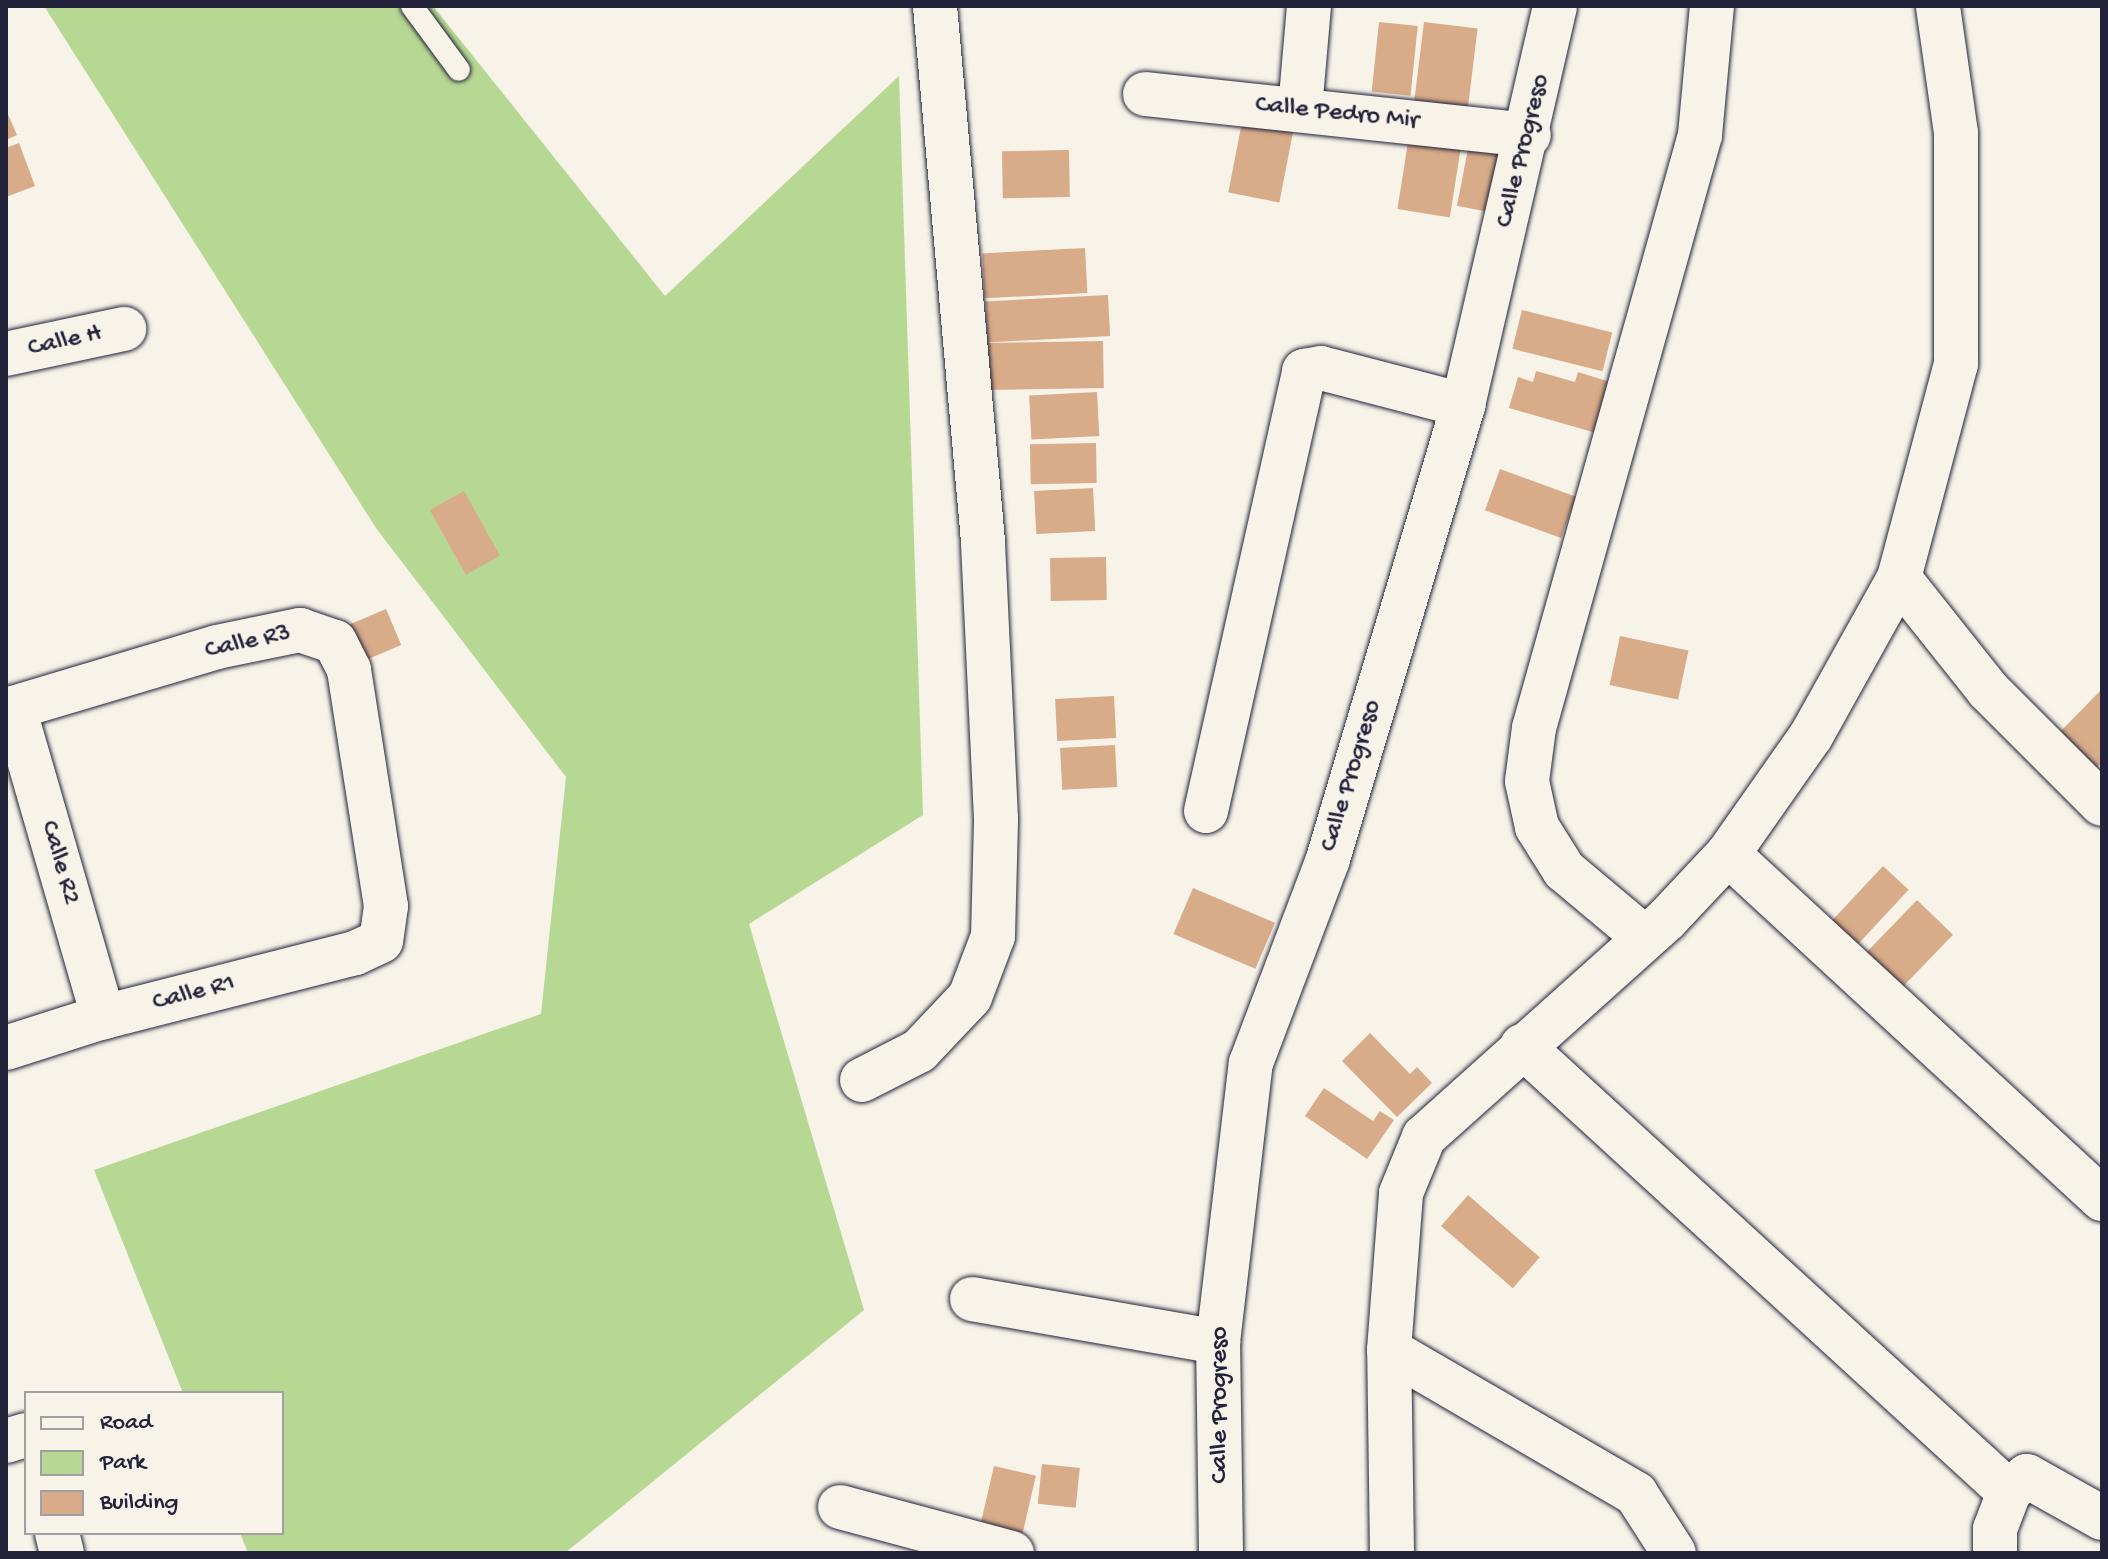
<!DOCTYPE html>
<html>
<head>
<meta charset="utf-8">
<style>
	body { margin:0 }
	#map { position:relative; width:2108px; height:1559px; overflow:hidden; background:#f7f3e8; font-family:"Gochi Hand",sans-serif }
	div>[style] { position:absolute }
	.green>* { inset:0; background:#b7d892 }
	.building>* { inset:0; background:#d8ab89; transform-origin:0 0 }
	.roads { filter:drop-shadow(0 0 2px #22223b) drop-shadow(0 0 2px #22223b) }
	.service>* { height:22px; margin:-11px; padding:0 11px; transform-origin:11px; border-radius:11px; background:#f7f3e8 }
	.minor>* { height:44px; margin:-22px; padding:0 22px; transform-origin:22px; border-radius:22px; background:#f7f3e8 }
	span { translate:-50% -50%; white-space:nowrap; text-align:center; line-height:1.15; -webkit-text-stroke:7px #f7f3e8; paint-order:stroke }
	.street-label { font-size:26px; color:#22223b }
	.frame { position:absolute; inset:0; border:8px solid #22223b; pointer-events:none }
	.legend { position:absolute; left:24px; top:1391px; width:260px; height:144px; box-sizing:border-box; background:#f7f3e8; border:2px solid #a29fa3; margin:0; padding:10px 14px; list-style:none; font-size:24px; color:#22223b }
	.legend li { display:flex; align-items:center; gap:16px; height:40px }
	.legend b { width:40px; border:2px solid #a29fa3 }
</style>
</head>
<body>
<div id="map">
	<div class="green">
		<i style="clip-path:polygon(44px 6px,433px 6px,665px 296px,899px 76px,923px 815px,749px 924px,864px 1310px,565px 1553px,248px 1553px,240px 1533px,282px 1533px,282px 1393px,183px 1393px,94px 1170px,541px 1014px,566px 777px,376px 528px)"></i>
	</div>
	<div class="building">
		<i style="left:1379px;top:22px;width:39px;height:70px;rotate:6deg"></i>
		<i style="left:1424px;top:22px;width:54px;height:84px;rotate:7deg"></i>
		<i style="clip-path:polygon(6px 110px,17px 135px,6px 140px)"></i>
		<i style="left:1243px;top:117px;width:52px;height:77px;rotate:11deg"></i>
		<i style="left:1409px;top:136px;width:53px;height:74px;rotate:9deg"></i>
		<i style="clip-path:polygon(19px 143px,35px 186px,6px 197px,6px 148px)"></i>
		<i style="left:1469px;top:144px;width:48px;height:63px;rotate:11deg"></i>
		<i style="left:1069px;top:150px;width:47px;height:67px;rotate:89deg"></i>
		<i style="left:1085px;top:248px;width:45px;height:103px;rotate:87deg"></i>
		<i style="left:1108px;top:295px;width:41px;height:123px;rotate:87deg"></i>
		<i style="left:1522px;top:310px;width:93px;height:40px;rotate:14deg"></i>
		<i style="left:1103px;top:341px;width:47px;height:118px;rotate:89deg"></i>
		<i style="clip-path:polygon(1536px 371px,1575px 382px,1578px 372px,1610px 382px,1596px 433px,1509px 408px,1518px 377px,1533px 382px)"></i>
		<i style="left:1097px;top:392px;width:44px;height:68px;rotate:87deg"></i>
		<i style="left:1096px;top:443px;width:40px;height:66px;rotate:89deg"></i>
		<i style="left:1500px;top:469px;width:81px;height:44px;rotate:20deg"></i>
		<i style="left:1093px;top:488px;width:43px;height:59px;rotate:87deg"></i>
		<i style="left:464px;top:491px;width:74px;height:39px;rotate:61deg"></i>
		<i style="left:1106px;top:557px;width:43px;height:56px;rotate:89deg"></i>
		<i style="left:386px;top:609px;width:39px;height:55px;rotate:67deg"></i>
		<i style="left:1620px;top:636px;width:70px;height:50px;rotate:12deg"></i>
		<i style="clip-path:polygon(2102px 689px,2102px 762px,2094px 770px,2057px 735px)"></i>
		<i style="left:1114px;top:696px;width:42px;height:59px;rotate:87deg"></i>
		<i style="left:1115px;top:745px;width:42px;height:55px;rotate:87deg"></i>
		<i style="left:1883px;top:866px;width:35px;height:79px;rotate:43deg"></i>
		<i style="left:1193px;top:888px;width:89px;height:50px;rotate:23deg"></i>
		<i style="left:1917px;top:900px;width:50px;height:76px;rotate:44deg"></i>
		<i style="clip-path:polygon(1370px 1033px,1410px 1074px,1417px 1067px,1432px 1083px,1397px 1117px,1342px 1061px)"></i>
		<i style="clip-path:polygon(1324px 1088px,1373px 1121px,1380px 1111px,1394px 1120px,1367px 1159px,1305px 1116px)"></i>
		<i style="left:1468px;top:1195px;width:95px;height:41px;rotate:41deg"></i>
		<i style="left:1042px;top:1464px;width:38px;height:40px;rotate:6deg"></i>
		<i style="left:994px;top:1466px;width:43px;height:66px;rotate:13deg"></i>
	</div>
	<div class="roads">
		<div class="service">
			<i style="left:412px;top:6px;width:79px;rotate:53.7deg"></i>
		</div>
		<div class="minor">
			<i style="left:1145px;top:94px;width:386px;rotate:6.1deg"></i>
			<i style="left:1300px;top:109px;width:103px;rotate:-85deg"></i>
			<i style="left:6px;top:354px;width:121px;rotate:-12deg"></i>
			<i style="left:1899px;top:578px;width:143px;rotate:51.5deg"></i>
			<i style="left:1988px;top:690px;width:161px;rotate:45deg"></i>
			<i style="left:14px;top:708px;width:322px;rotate:73.9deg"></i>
			<i style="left:6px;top:710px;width:220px;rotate:-16.6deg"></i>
			<i style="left:217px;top:647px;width:85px;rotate:-11.6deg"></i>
			<i style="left:300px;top:630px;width:37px;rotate:19deg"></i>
			<i style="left:335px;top:642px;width:31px;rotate:63deg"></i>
			<i style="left:349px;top:670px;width:239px;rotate:81.1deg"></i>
			<i style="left:386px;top:906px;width:35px;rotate:98deg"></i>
			<i style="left:381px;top:941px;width:29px;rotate:155deg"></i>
			<i style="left:355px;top:953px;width:260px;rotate:165.7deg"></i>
			<i style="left:103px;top:1017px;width:102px;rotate:162.3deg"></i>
			<i style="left:1206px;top:811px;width:451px;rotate:-77.4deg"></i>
			<i style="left:1304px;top:371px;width:17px;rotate:-10deg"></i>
			<i style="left:1321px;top:368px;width:147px;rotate:14.6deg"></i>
			<i style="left:1728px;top:854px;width:509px;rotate:42.69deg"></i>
			<i style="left:1645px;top:938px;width:106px;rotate:-140deg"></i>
			<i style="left:1564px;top:870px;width:51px;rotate:-122.1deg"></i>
			<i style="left:1537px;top:827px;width:47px;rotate:-102.3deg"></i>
			<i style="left:1527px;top:781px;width:53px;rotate:-82.5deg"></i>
			<i style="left:1534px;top:728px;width:616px;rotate:-74.36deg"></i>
			<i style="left:1700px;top:135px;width:130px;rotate:-84.7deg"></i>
			<i style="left:1522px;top:1046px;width:660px;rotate:42.48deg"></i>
			<i style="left:862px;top:1080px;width:64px;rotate:-27deg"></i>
			<i style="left:919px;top:1051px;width:74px;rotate:-46.6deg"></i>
			<i style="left:970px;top:997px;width:65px;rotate:-69.3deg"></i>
			<i style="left:993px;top:936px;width:117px;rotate:-88.5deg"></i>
			<i style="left:996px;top:819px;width:278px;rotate:-92.7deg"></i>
			<i style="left:983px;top:541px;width:537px;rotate:-95.13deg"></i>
			<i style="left:972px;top:1299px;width:250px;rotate:9.9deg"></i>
			<i style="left:1389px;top:1350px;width:286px;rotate:30.2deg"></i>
			<i style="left:1636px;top:1494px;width:70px;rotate:57.2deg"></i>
			<i style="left:6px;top:1441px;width:21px;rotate:-17deg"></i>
			<i style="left:840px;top:1507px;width:178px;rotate:15deg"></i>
			<i style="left:57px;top:1533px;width:21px;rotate:76deg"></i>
			<i style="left:1221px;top:1553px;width:211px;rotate:-90.8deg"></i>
			<i style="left:1218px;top:1342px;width:281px;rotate:-83.3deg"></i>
			<i style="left:1251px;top:1063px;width:218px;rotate:-69.3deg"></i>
			<i style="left:1328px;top:859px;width:474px;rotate:-73.4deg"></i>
			<i style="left:1463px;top:405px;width:409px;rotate:-77deg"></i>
			<i style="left:1392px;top:1553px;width:203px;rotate:-90.8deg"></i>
			<i style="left:1389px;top:1350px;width:157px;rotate:-85.6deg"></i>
			<i style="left:1401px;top:1193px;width:61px;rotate:-67.7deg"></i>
			<i style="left:1424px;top:1137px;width:325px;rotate:-41.9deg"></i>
			<i style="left:1666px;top:920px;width:91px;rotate:-46.8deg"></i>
			<i style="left:1728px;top:854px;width:144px;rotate:-54.9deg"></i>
			<i style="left:1811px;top:736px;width:181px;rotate:-60.9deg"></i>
			<i style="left:1899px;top:578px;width:221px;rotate:-75.1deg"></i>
			<i style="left:1956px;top:364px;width:231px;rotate:-90deg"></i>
			<i style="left:1956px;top:133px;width:128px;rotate:-98.1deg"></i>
			<i style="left:1995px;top:1553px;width:24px;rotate:-90deg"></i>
			<i style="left:1995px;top:1529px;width:40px;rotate:-69deg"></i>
			<i style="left:2009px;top:1492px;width:24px;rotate:-42deg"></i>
			<i style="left:2027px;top:1476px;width:86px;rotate:29.2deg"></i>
		</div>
	</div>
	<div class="street-label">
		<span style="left:1337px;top:114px;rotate:6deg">Calle Pedro Mir</span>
		<span style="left:1524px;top:151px;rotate:-76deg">Calle Progreso</span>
		<span style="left:65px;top:342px;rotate:-12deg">Calle H</span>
		<span style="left:248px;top:643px;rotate:-12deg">Calle R3</span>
		<span style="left:1352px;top:776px;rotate:-73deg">Calle Progreso</span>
		<span style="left:59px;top:863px;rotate:74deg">Calle R2</span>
		<span style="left:194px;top:994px;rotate:-14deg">Calle R1</span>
		<span style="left:1221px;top:1405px;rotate:-90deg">Calle Progreso</span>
	</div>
	<div class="frame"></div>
	<ul class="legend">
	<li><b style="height:10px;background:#f7f3e8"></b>Road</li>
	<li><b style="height:22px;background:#b7d892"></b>Park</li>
	<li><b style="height:22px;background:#d8ab89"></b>Building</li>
	</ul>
</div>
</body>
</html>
